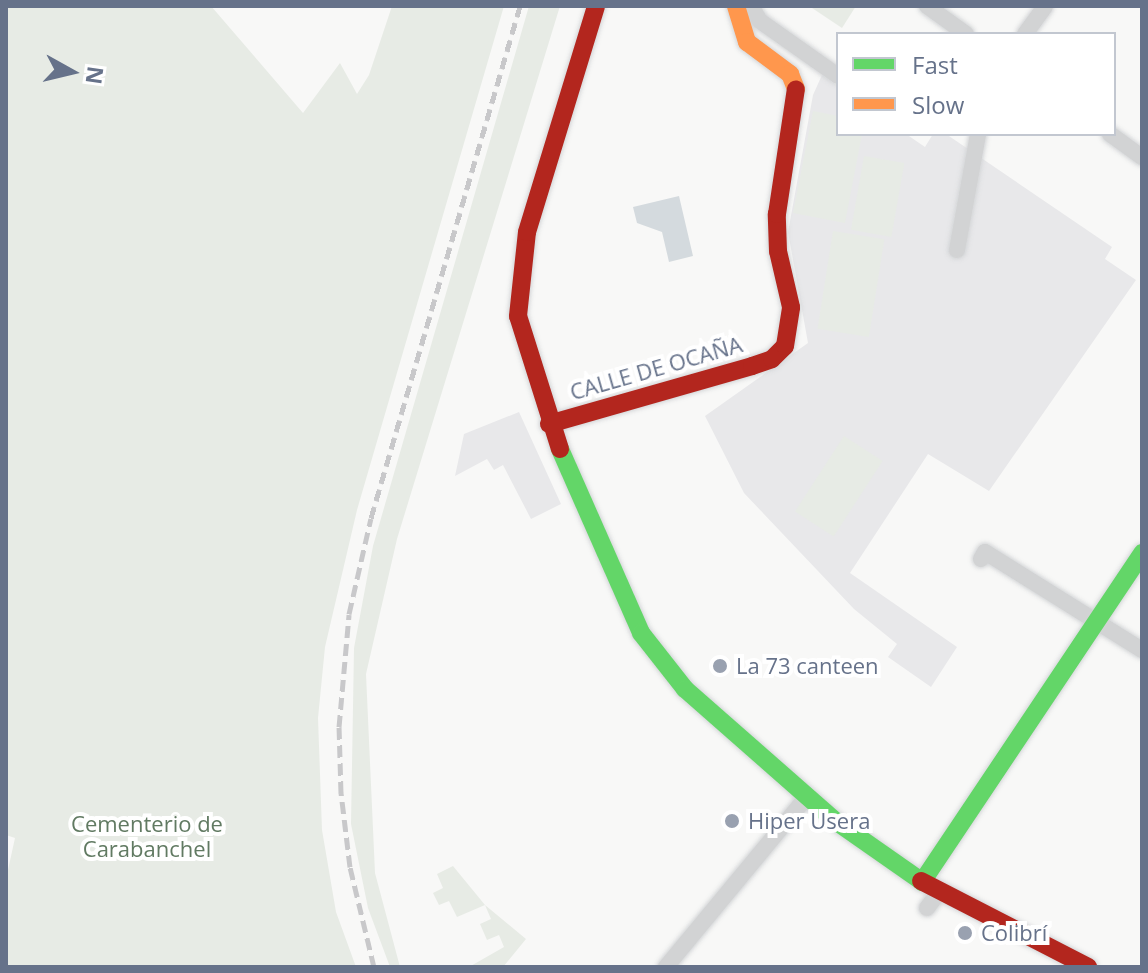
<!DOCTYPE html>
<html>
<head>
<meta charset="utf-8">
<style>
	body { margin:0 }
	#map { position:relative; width:1148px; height:973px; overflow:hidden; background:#f8f8f7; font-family:"Open Sans",sans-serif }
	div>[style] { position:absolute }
	.built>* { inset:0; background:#e8e8ea }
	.green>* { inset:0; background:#e7ebe5; transform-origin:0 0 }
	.water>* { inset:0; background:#d4dade }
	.roads { filter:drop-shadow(0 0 2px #d4d6d8) drop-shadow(0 0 2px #d4d6d8) }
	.street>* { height:16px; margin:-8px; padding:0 8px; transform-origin:8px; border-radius:8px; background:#d2d3d4 }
	.fast>* { height:18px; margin:-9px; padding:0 9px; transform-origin:9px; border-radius:9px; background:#63d668 }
	.slow>* { height:18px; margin:-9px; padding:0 9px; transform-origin:9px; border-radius:9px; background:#ff974d }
	.jam>* { height:18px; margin:-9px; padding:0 9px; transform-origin:9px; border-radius:9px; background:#b3261e }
	.rail>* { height:5px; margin-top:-2.5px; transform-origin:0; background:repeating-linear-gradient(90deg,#c8c8ca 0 12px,transparent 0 18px) }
	.dots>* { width:22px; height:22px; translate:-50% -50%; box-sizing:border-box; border:4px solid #fff; border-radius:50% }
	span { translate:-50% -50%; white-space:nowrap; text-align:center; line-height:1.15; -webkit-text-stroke:8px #fff; paint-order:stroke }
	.street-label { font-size:22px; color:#66728a }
	.poi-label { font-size:22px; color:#66728a }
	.left { translate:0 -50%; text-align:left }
	.park-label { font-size:22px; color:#617a62 }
	.frame { position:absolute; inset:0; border:8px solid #66728a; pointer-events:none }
	.legend { position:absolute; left:836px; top:32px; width:280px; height:104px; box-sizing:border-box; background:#fff; border:2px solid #c2c7d0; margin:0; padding:10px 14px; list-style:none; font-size:24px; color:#66728a }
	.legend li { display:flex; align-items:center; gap:16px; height:40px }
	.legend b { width:40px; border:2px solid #c2c7d0 }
	.north { position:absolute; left:32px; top:32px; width:80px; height:80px; -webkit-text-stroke:6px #fff; paint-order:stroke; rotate:98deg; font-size:22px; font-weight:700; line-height:32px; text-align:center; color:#66728a }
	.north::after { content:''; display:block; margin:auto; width:28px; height:36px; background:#66728a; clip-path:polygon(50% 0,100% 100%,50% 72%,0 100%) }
</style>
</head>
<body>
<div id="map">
	<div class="built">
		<i style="clip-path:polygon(822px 75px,838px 86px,838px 134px,906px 134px,925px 147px,933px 134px,946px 134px,1112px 247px,1105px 259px,1136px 280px,989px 491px,928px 454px,850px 573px,957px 647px,931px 687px,888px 657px,897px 644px,854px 609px,744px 493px,705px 416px,808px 343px,788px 232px,813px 95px)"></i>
		<i style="clip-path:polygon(519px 412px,561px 504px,531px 519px,503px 465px,494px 470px,487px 459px,455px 476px,464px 434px)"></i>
	</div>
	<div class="green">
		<i style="clip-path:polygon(6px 6px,211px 6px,303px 113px,340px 63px,357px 94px,369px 75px,392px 6px,504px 6px,357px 510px,325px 647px,318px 718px,322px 830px,336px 912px,356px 967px,6px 967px,6px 879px,15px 838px,6px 835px)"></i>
		<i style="clip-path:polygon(529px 6px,560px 6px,397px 539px,366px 674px,375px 873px,400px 967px,390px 967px,368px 908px,351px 824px,354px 648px,373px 546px)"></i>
		<i style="clip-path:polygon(809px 6px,856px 6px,842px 28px)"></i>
		<i style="clip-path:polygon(813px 111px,838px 116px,838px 134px,862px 134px,845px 223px,793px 213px)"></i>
		<i style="left:864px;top:156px;width:41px;height:75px;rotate:10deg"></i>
		<i style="left:833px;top:231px;width:52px;height:99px;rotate:9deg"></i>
		<i style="left:844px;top:436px;width:46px;height:90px;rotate:33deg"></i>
		<i style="clip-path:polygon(453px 866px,485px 905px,526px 939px,503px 967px,469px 967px,504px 947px,499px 935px,487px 940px,480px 924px,491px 919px,485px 905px,457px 917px,449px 901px,439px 905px,433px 893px,443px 888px,437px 874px)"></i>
	</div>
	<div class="water">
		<i style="clip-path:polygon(679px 196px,693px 256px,669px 262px,662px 232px,637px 223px,633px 207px)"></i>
	</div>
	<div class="roads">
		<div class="street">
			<i style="left:751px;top:6px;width:17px;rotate:59deg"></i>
			<i style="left:760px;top:21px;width:95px;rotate:35.2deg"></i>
			<i style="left:927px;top:6px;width:48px;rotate:35.7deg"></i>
			<i style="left:1025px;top:34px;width:34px;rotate:-54deg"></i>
			<i style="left:1110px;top:134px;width:39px;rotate:36deg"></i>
			<i style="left:957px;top:250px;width:118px;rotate:-79.7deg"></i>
			<i style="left:981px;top:559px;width:8px;rotate:-60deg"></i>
			<i style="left:985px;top:552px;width:185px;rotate:32deg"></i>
			<i style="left:927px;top:908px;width:21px;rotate:-53deg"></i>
			<i style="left:666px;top:967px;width:219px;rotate:-50.4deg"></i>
		</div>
		<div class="fast">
			<i style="left:560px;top:449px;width:201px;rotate:66.2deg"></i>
			<i style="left:641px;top:633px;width:71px;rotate:51.8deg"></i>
			<i style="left:685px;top:689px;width:198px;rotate:41.3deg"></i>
			<i style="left:834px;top:820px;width:106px;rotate:35deg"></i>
			<i style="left:922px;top:882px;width:396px;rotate:-56.2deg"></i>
		</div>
		<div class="slow">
			<i style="left:736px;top:6px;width:38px;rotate:73deg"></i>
			<i style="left:747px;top:42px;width:54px;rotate:36.7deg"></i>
			<i style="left:790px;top:74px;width:16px;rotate:68deg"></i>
		</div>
		<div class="jam">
			<i style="left:549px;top:424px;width:211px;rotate:-15.9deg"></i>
			<i style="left:752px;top:366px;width:21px;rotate:-19deg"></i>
			<i style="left:772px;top:359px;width:18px;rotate:-45deg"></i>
			<i style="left:785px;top:346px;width:39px;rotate:-81deg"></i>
			<i style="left:791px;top:307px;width:57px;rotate:-103.1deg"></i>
			<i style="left:778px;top:251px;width:37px;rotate:-92deg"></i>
			<i style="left:777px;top:214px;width:126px;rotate:-81.4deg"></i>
			<i style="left:560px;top:449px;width:139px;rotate:-107.5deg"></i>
			<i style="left:518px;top:316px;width:84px;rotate:-83.9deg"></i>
			<i style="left:527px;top:232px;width:236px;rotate:-73deg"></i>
			<i style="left:921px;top:881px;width:188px;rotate:27.2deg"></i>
		</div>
	</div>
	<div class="rail">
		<i style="left:374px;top:967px;width:103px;rotate:-103.5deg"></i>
		<i style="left:350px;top:867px;width:75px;rotate:-96.9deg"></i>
		<i style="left:341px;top:793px;width:66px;rotate:-91.7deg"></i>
		<i style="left:339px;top:727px;width:113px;rotate:-84.9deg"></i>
		<i style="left:349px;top:614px;width:98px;rotate:-77.1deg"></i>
		<i style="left:371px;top:518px;width:533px;rotate:-73.77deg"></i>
	</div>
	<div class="dots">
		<i style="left:720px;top:666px;background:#99a1b0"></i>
		<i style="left:732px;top:821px;background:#99a1b0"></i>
		<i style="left:965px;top:933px;background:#99a1b0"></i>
	</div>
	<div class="street-label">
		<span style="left:656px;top:368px;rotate:-16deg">CALLE DE OCAÑA</span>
	</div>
	<div class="poi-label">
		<span class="left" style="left:736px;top:666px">La 73 canteen</span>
		<span class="left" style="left:748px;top:821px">Hiper Usera</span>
		<span class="left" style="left:981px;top:933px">Colibrí</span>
	</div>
	<div class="park-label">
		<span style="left:147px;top:836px">Cementerio de<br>Carabanchel</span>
	</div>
	<div class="frame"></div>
	<ul class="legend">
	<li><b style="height:10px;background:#63d668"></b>Fast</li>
	<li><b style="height:10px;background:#ff974d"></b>Slow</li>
	</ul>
	<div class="north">N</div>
</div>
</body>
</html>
